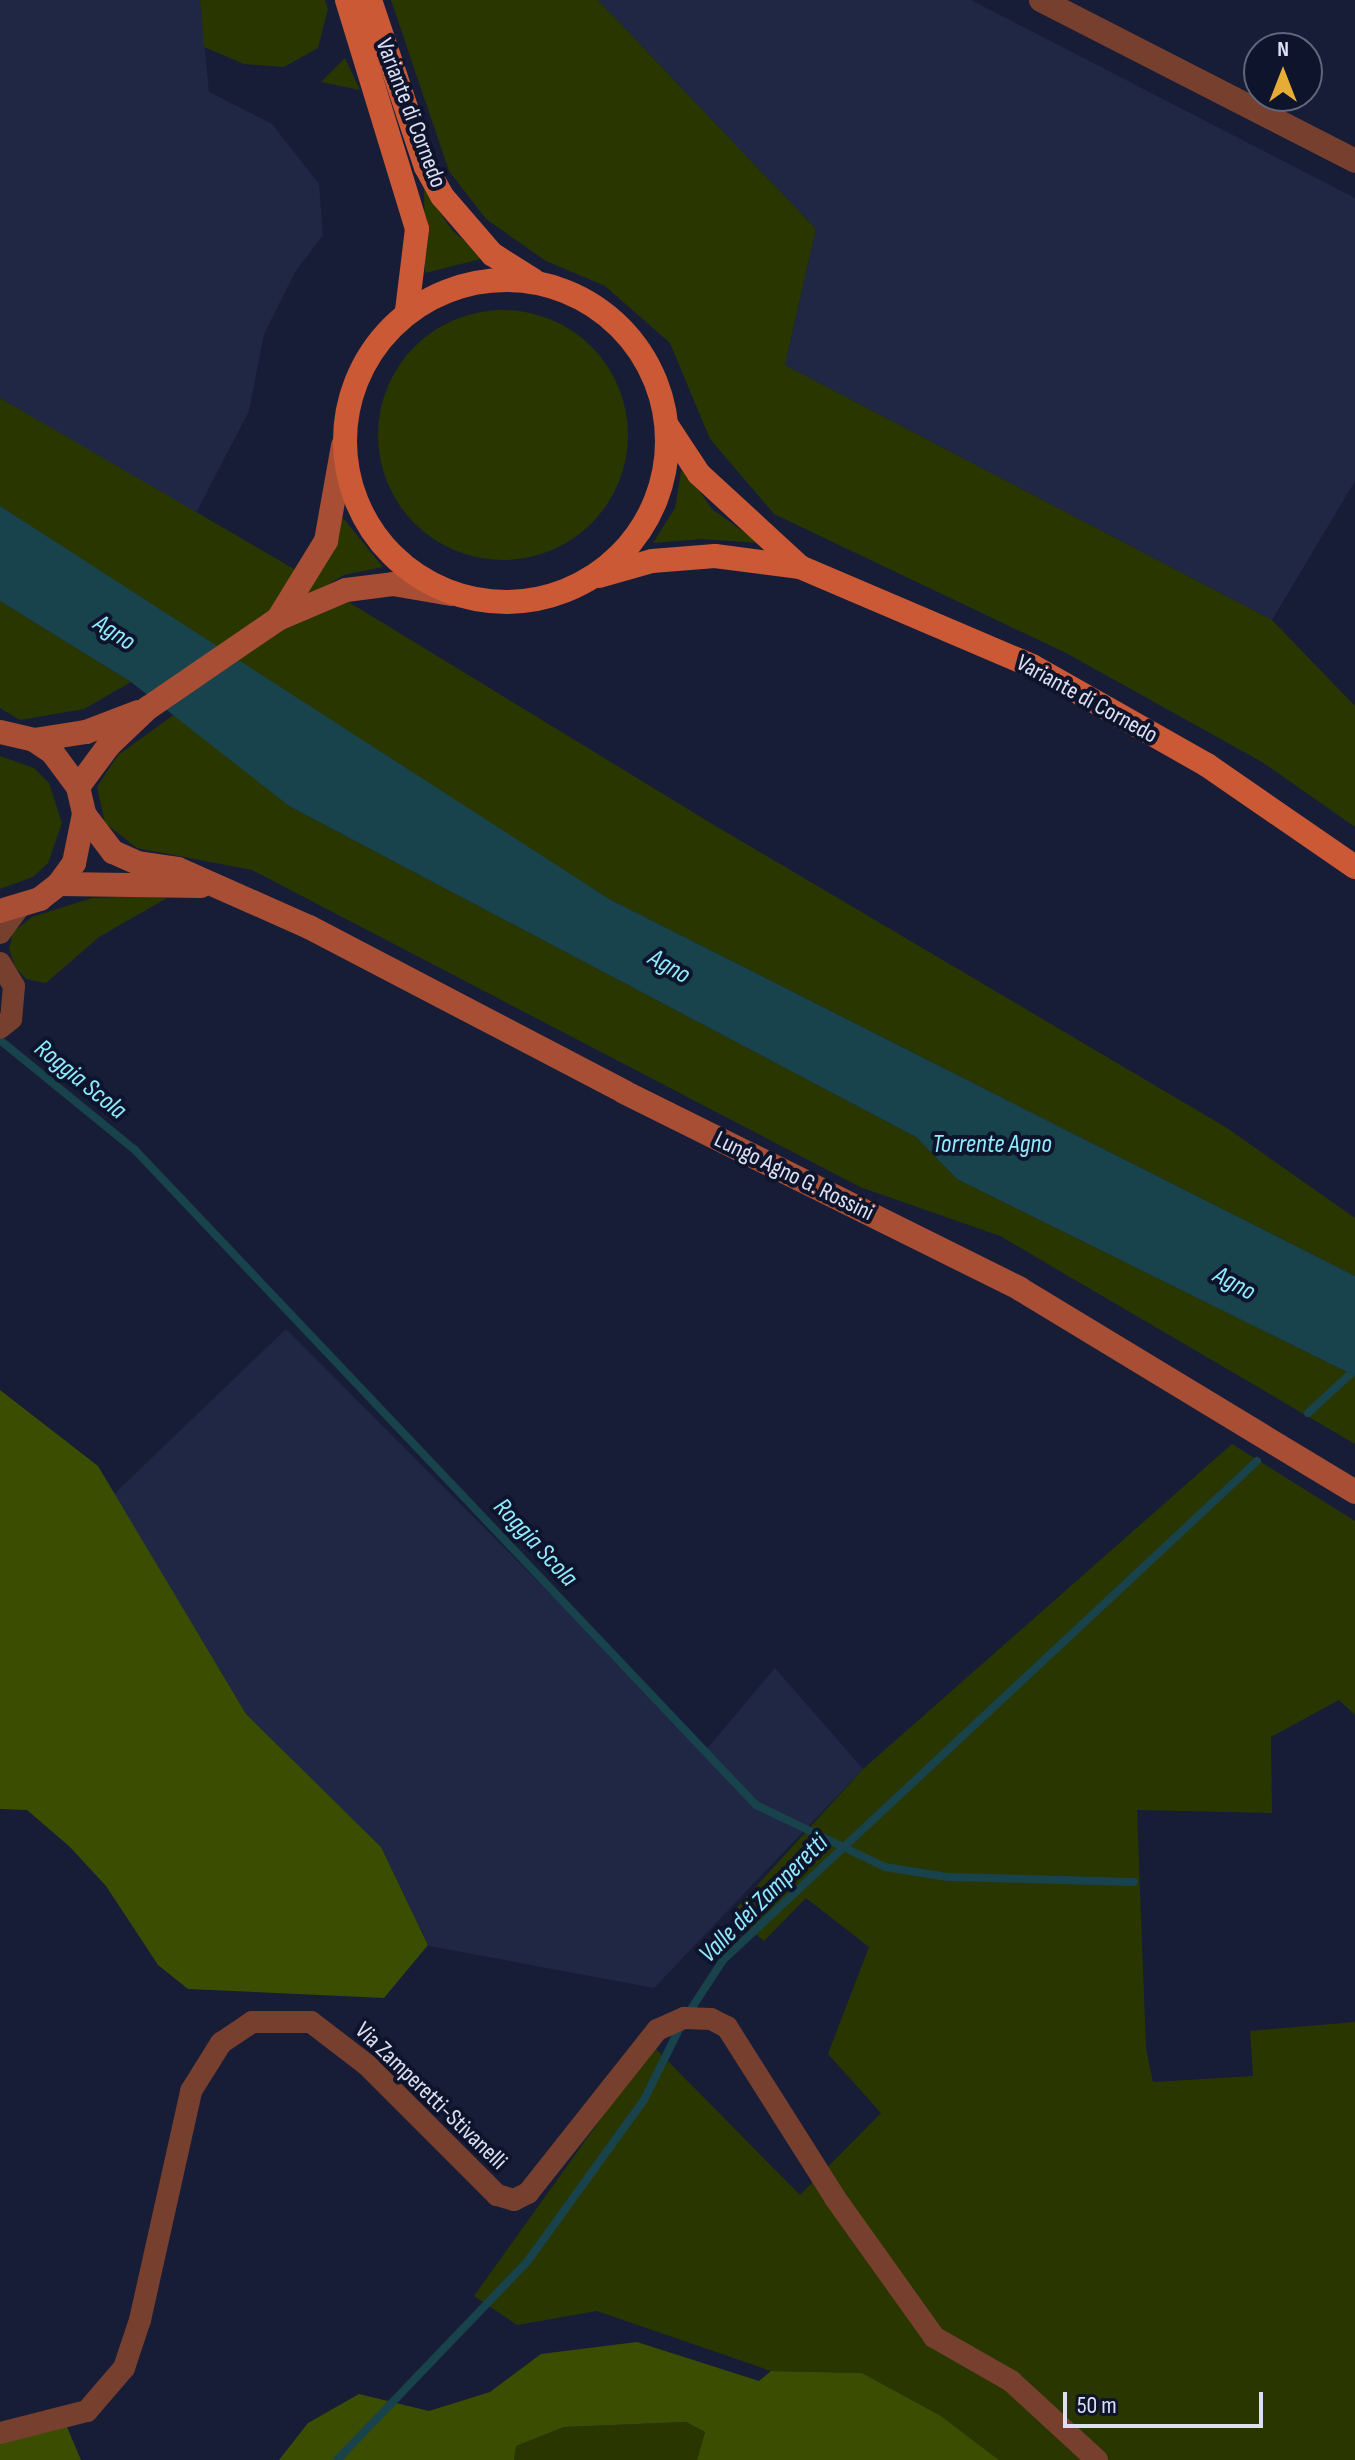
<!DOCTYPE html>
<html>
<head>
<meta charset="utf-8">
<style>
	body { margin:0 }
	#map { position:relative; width:1355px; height:2460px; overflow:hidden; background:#171d36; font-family:"Sofia Sans Condensed",sans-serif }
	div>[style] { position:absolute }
	.built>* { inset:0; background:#1f2745 }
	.green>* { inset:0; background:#293600 }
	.round { border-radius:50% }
	.forest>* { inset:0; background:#3b4d00 }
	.water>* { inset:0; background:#18434c }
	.stream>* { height:8px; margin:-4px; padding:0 4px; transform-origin:4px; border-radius:4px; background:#18434c }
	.minor>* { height:22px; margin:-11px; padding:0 11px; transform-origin:11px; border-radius:11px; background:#763f2e }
	.tertiary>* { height:24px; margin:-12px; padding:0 12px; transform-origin:12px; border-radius:12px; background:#763f2e }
	.secondary>* { height:24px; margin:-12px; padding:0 12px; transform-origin:12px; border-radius:12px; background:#a74e34 }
	.primary>* { height:24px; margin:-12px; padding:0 12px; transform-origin:12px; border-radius:12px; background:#cc5936 }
	.primary>.ring { margin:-12px; padding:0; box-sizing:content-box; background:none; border:24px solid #cc5936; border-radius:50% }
	span { translate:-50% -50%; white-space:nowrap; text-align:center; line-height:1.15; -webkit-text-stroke:8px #0e142c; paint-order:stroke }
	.street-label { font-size:24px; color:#dbe1f2 }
	.water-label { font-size:26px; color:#8febfe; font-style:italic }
	.north { position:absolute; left:1243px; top:32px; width:80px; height:80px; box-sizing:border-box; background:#0e142c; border:2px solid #60667b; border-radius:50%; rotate:0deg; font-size:22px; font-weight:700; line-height:32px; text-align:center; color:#dbe1f2 }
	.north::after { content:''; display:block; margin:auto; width:28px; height:36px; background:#e6ac36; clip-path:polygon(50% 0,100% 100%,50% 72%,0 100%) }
	.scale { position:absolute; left:1063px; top:2392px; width:200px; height:36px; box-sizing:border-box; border:4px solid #dbe1f2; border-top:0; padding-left:10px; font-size:24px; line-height:28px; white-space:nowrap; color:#dbe1f2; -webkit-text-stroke:6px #0e142c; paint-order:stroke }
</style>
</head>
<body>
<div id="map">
	<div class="built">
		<i style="clip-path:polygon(0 0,200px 0,209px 92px,272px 124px,319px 184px,323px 235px,295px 272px,264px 334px,249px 411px,195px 515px,0 398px)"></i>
		<i style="clip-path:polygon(598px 0,971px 0,1355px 198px,1355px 481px,1272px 620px,785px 365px,816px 229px)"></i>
		<i style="clip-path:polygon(286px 1329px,706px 1750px,775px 1668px,863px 1769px,654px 1988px,429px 1946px,381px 1847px,246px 1714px,114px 1494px)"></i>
	</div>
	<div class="green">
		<i style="clip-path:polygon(200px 0,325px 0,328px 9px,318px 48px,284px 67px,244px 64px,204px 47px)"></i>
		<i style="clip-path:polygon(391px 0,598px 0,816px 229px,785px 365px,1272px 620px,1355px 706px,1355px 827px,1262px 762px,1066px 653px,774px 514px,710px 439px,670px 343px,605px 286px,546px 261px,486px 219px,449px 171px)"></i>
		<i style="clip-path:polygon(345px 58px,360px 90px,321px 82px)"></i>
		<i style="clip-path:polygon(424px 189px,452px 230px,485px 258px,425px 273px)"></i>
		<i class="round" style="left:378px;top:310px;width:250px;height:250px"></i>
		<i style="clip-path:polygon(0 398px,313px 580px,343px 518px,383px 567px,344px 575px,324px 587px,714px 825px,1227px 1128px,1355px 1218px,1355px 1276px,609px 899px,353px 738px,0 506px)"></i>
		<i style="clip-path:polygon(682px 466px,712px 509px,759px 543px,702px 539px,653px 543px,675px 508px)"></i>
		<i style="clip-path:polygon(0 601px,131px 682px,84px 709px,20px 720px,0 708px)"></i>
		<i style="clip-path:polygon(175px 714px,289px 806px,916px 1137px,957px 1179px,1355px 1376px,1355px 1444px,1000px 1236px,860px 1187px,252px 870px,137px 848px,105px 823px,97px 787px,118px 755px)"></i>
		<i style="clip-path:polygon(0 756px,34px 768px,49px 783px,62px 823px,48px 863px,33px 877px,0 889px)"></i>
		<i style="clip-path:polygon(140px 896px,167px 898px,99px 937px,46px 983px,26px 979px,15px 967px,9px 949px,13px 932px,32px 917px,92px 898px)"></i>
		<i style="clip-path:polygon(1232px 1444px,1355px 1521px,1355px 1715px,1339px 1700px,1271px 1737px,1272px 1813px,1137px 1810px,1146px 2048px,1153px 2082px,1253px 2076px,1250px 2031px,1355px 2022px,1355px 2460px,999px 2460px,941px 2416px,862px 2373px,771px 2371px,597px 2311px,517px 2325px,474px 2296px,653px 2046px,800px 2195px,881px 2113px,828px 2054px,869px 1947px,806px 1898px,764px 1941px,731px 1914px,863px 1769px)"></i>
		<i style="clip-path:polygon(686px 2422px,705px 2432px,697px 2460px,514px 2460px,515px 2446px,564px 2427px)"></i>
	</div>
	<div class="forest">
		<i style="clip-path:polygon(0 1390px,98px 1466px,246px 1714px,381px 1847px,428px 1945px,384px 1998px,188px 1989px,158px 1965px,106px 1886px,70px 1847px,27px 1810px,0 1809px)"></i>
		<i style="clip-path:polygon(637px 2342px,759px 2381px,771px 2371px,862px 2373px,941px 2416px,999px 2460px,697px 2460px,705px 2432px,686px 2422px,564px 2427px,516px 2446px,514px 2460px,279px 2460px,308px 2423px,359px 2394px,429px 2411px,490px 2392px,541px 2354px)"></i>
		<i style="clip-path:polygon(67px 2427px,81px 2460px,0 2460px,0 2433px)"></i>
	</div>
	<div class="water">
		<i style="clip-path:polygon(0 506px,609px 899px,1355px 1276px,1355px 1376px,957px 1179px,916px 1137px,289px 806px,131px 682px,0 601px)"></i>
	</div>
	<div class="stream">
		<i style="left:0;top:1040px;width:174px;rotate:39.2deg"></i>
		<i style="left:135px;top:1150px;width:903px;rotate:46.53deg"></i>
		<i style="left:756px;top:1805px;width:143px;rotate:25.7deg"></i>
		<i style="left:885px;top:1867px;width:63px;rotate:9.2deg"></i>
		<i style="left:947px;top:1877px;width:187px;rotate:1.5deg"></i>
		<i style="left:1308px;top:1413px;width:64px;rotate:-42.5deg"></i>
		<i style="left:337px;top:2460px;width:274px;rotate:-46.2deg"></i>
		<i style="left:527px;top:2262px;width:200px;rotate:-54.2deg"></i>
		<i style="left:644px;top:2100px;width:86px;rotate:-63.7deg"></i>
		<i style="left:682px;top:2023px;width:75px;rotate:-56.9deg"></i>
		<i style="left:723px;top:1960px;width:731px;rotate:-43.06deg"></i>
	</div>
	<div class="minor">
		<i style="left:0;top:933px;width:31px;rotate:-54deg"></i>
		<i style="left:0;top:963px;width:27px;rotate:59deg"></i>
		<i style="left:14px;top:986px;width:33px;rotate:95deg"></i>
		<i style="left:11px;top:1019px;width:14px;rotate:141deg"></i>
		<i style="left:0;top:2433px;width:90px;rotate:-14.2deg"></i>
		<i style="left:87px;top:2411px;width:57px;rotate:-49.3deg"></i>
		<i style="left:124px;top:2368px;width:51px;rotate:-71.6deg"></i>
		<i style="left:140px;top:2320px;width:235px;rotate:-77.4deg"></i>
		<i style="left:191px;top:2091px;width:57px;rotate:-58deg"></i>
		<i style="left:221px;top:2043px;width:37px;rotate:-34deg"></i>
		<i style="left:252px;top:2022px;width:59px"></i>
		<i style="left:311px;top:2022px;width:71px;rotate:37.5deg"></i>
		<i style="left:367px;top:2065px;width:184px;rotate:45deg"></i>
		<i style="left:497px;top:2195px;width:18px;rotate:16deg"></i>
		<i style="left:514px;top:2200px;width:16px;rotate:-27deg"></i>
		<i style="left:528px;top:2193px;width:208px;rotate:-51.6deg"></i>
		<i style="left:657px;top:2030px;width:30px;rotate:-24deg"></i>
		<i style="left:684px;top:2018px;width:27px;rotate:2deg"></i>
		<i style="left:711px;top:2019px;width:18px;rotate:27deg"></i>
		<i style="left:727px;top:2027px;width:202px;rotate:57.7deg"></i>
		<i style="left:835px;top:2198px;width:171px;rotate:54.5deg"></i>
		<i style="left:934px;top:2337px;width:89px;rotate:29.7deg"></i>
		<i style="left:1011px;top:2381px;width:117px;rotate:42.6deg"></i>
	</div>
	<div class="tertiary">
		<i style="left:1041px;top:0;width:353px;rotate:27.1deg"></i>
	</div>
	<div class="secondary">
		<i style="left:278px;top:619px;width:92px;rotate:-58.4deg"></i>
		<i style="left:326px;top:541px;width:97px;rotate:-79.9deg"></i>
		<i style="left:0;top:732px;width:35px;rotate:13deg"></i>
		<i style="left:34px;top:740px;width:22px;rotate:34deg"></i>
		<i style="left:52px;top:752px;width:44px;rotate:53.4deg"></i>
		<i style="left:78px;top:787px;width:28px;rotate:77deg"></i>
		<i style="left:84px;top:814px;width:50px;rotate:101.5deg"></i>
		<i style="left:74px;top:863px;width:26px;rotate:126deg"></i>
		<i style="left:59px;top:884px;width:24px;rotate:142deg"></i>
		<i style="left:40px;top:899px;width:42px;rotate:163.3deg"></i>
		<i style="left:34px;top:740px;width:53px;rotate:-8.7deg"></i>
		<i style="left:86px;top:732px;width:56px;rotate:-21deg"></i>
		<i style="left:78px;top:787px;width:52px;rotate:-53.6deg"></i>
		<i style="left:109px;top:745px;width:54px;rotate:-43.5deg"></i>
		<i style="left:148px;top:708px;width:158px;rotate:-34.4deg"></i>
		<i style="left:278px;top:619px;width:74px;rotate:-23.1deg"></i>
		<i style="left:346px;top:590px;width:47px;rotate:-7.3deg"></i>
		<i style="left:393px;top:584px;width:59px;rotate:9.8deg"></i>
		<i style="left:84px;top:814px;width:48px;rotate:52.7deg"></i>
		<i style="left:113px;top:852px;width:27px;rotate:24deg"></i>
		<i style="left:138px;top:863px;width:40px;rotate:8.5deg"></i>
		<i style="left:178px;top:869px;width:143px;rotate:23.9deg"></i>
		<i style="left:309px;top:927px;width:356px;rotate:27.6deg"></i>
		<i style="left:624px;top:1092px;width:442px;rotate:26.4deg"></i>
		<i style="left:1020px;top:1289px;width:392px;rotate:31.2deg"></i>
		<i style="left:59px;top:884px;width:142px;rotate:0.8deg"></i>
	</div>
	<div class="primary">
		<i style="left:347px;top:0;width:239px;rotate:73deg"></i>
		<i style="left:417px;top:229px;width:83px;rotate:97deg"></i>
		<i style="left:370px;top:0;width:176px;rotate:71.5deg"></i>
		<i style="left:426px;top:167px;width:33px;rotate:61deg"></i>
		<i style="left:442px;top:196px;width:77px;rotate:49.2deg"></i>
		<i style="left:492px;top:254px;width:49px;rotate:32.4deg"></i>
		<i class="ring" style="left:345px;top:280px;width:298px;height:298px"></i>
		<i style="left:668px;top:427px;width:56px;rotate:56.6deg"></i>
		<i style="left:699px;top:474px;width:137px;rotate:42.6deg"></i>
		<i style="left:599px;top:576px;width:55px;rotate:-15.8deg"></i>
		<i style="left:652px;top:561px;width:63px;rotate:-4.5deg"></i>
		<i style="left:715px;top:556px;width:86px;rotate:7.4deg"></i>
		<i style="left:800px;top:567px;width:252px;rotate:23.1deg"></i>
		<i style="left:1032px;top:666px;width:201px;rotate:29.5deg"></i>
		<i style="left:1207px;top:765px;width:180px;rotate:34.6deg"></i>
	</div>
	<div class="street-label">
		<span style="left:411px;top:113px;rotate:69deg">Variante di Cornedo</span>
		<span style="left:1087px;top:699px;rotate:29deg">Variante di Cornedo</span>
		<span style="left:794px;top:1176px;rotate:26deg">Lungo Agno G. Rossini</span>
		<span style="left:431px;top:2096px;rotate:44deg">Via Zamperetti-Stivanelli</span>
	</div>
	<div class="water-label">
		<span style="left:114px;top:633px;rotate:33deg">Agno</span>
		<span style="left:669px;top:967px;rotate:30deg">Agno</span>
		<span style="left:80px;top:1080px;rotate:39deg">Roggia Scola</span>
		<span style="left:992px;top:1145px">Torrente Agno</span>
		<span style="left:1234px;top:1284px;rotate:28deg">Agno</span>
		<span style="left:535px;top:1543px;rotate:47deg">Roggia Scola</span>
		<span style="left:764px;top:1899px;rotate:-45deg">Valle dei Zamperetti</span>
	</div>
	<div class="north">N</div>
	<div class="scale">50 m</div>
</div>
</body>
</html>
